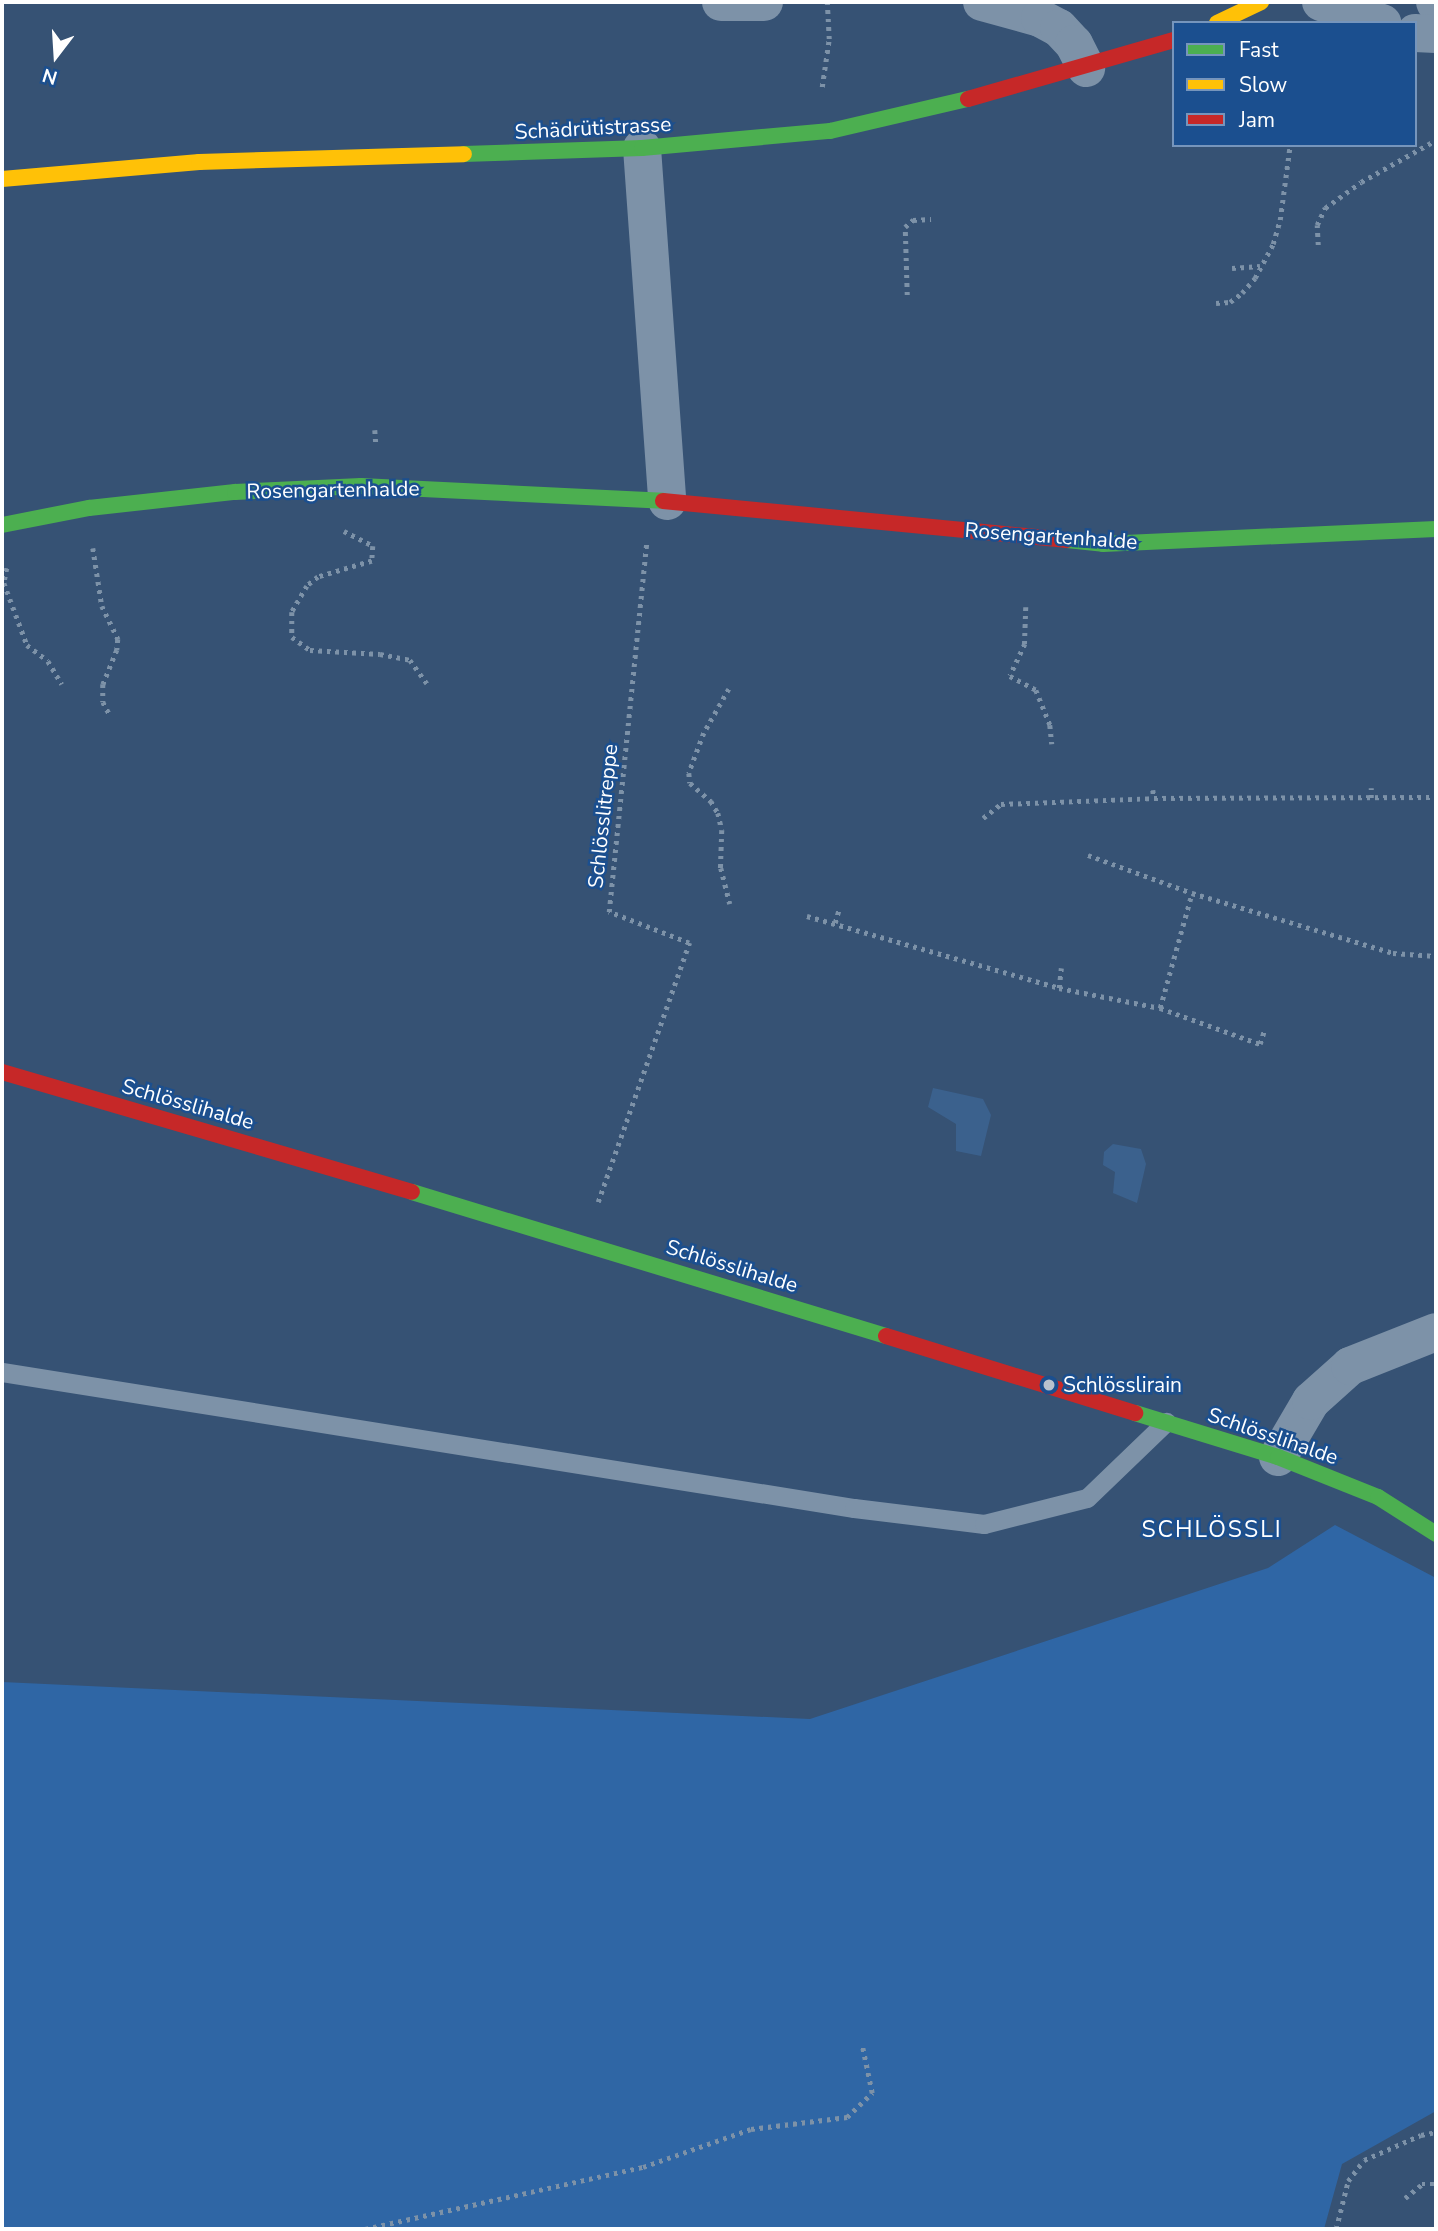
<!DOCTYPE html>
<html>
<head>
<meta charset="utf-8">
<style>
	body { margin:0 }
	#map { position:relative; width:1438px; height:2231px; overflow:hidden; background:#365274; font-family:"Nunito Sans",sans-serif }
	div>[style] { position:absolute }
	.green>* { inset:0; background:#2f66a5 }
	.water>* { inset:0; background:#3b618d }
	.path>* { height:4.5px; margin-top:-2.25px; transform-origin:0; background:repeating-linear-gradient(90deg,#7d92a8 0 3.5px,transparent 0 8.5px) }
	.lane>* { height:19px; margin:-9.5px; padding:0 9.5px; transform-origin:9.5px; border-radius:9.5px; background:#7d92a8 }
	.street>* { height:38px; margin:-19px; padding:0 19px; transform-origin:19px; border-radius:19px; background:#7d92a8 }
	.fast>* { height:16px; margin:-8px; padding:0 8px; transform-origin:8px; border-radius:8px; background:#4caf50 }
	.slow>* { height:16px; margin:-8px; padding:0 8px; transform-origin:8px; border-radius:8px; background:#ffc107 }
	.jam>* { height:16px; margin:-8px; padding:0 8px; transform-origin:8px; border-radius:8px; background:#c62828 }
	.dots>* { width:19px; height:19px; translate:-50% -50%; box-sizing:border-box; border:4px solid #1b4f8f; border-radius:50% }
	span { translate:-50% -50%; white-space:nowrap; text-align:center; line-height:1.15; -webkit-text-stroke:5px #1b4f8f; paint-order:stroke }
	.street-label { font-size:21px; color:#fff }
	.poi-label { font-size:21px; color:#fff }
	.left { translate:0 -50%; text-align:left }
	.neighbourhood-label { font-size:23px; color:#fff; letter-spacing:2px }
	.frame { position:absolute; inset:0; border:4px solid #fff; pointer-events:none }
	.legend { position:absolute; left:1172px; top:21px; width:245px; height:126px; box-sizing:border-box; background:#1b4f8f; border:2px solid #7695bc; margin:0; padding:9px 12px; list-style:none; font-size:21px; color:#fff }
	.legend li { display:flex; align-items:center; gap:14px; height:35px }
	.legend b { width:35px; border:2px solid #7695bc }
	.north { position:absolute; left:21px; top:21px; width:70px; height:70px; -webkit-text-stroke:5px #1b4f8f; paint-order:stroke; rotate:197deg; font-size:19px; font-weight:700; line-height:28px; text-align:center; color:#fff }
	.north::after { content:''; display:block; margin:auto; width:24px; height:32px; background:#fff; clip-path:polygon(50% 0,100% 100%,50% 72%,0 100%) }
</style>
</head>
<body>
<div id="map">
	<div class="green">
		<i style="clip-path:polygon(1335px 1525px,1436px 1578px,1436px 2111px,1342px 2164px,1324px 2229px,2px 2229px,2px 1682px,810px 1719px,1268px 1568px)"></i>
	</div>
	<div class="water">
		<i style="clip-path:polygon(933px 1088px,983px 1099px,991px 1115px,981px 1156px,956px 1151px,956px 1124px,928px 1107px)"></i>
		<i style="clip-path:polygon(1113px 1144px,1141px 1149px,1146px 1164px,1137px 1203px,1113px 1193px,1115px 1172px,1103px 1165px,1104px 1152px)"></i>
	</div>
	<div class="path">
		<i style="left:822px;top:87px;width:49px;rotate:-81.7deg"></i>
		<i style="left:829px;top:39px;width:37px;rotate:-93deg"></i>
		<i style="left:1318px;top:245px;width:20px;rotate:-93deg"></i>
		<i style="left:1317px;top:225px;width:19px;rotate:-65deg"></i>
		<i style="left:1325px;top:208px;width:44px;rotate:-35.8deg"></i>
		<i style="left:1361px;top:182px;width:86px;rotate:-29.2deg"></i>
		<i style="left:1232px;top:268px;width:28px;rotate:-4deg"></i>
		<i style="left:907px;top:295px;width:68px;rotate:-91.7deg"></i>
		<i style="left:905px;top:227px;width:11px;rotate:-41deg"></i>
		<i style="left:913px;top:220px;width:18px;rotate:-3deg"></i>
		<i style="left:1216px;top:303px;width:14px;rotate:-4deg"></i>
		<i style="left:1230px;top:302px;width:15px;rotate:-37deg"></i>
		<i style="left:1242px;top:293px;width:20px;rotate:-49deg"></i>
		<i style="left:1255px;top:278px;width:38px;rotate:-62deg"></i>
		<i style="left:1273px;top:244px;width:25px;rotate:-74deg"></i>
		<i style="left:1280px;top:220px;width:76px;rotate:-82.4deg"></i>
		<i style="left:375px;top:430px;width:13px;rotate:86deg"></i>
		<i style="left:344px;top:531px;width:33px;rotate:27deg"></i>
		<i style="left:373px;top:546px;width:15px;rotate:94deg"></i>
		<i style="left:372px;top:561px;width:56px;rotate:163.5deg"></i>
		<i style="left:318px;top:577px;width:14px;rotate:141deg"></i>
		<i style="left:307px;top:586px;width:30px;rotate:120deg"></i>
		<i style="left:292px;top:612px;width:25px;rotate:90deg"></i>
		<i style="left:292px;top:637px;width:22px;rotate:36deg"></i>
		<i style="left:310px;top:650px;width:70px;rotate:3.3deg"></i>
		<i style="left:380px;top:654px;width:31px;rotate:11deg"></i>
		<i style="left:410px;top:660px;width:29px;rotate:54deg"></i>
		<i style="left:93px;top:548px;width:59px;rotate:81.2deg"></i>
		<i style="left:102px;top:606px;width:37px;rotate:64deg"></i>
		<i style="left:118px;top:639px;width:11px;rotate:95deg"></i>
		<i style="left:117px;top:650px;width:37px;rotate:112deg"></i>
		<i style="left:103px;top:684px;width:18px;rotate:90deg"></i>
		<i style="left:103px;top:702px;width:15px;rotate:62deg"></i>
		<i style="left:7px;top:568px;width:15px;rotate:101deg"></i>
		<i style="left:4px;top:583px;width:66px;rotate:69.6deg"></i>
		<i style="left:27px;top:645px;width:26px;rotate:37deg"></i>
		<i style="left:48px;top:661px;width:27px;rotate:59deg"></i>
		<i style="left:1026px;top:607px;width:37px;rotate:92deg"></i>
		<i style="left:1025px;top:644px;width:35px;rotate:115deg"></i>
		<i style="left:1010px;top:676px;width:30px;rotate:28deg"></i>
		<i style="left:1036px;top:690px;width:38px;rotate:68deg"></i>
		<i style="left:1050px;top:725px;width:19px;rotate:84deg"></i>
		<i style="left:729px;top:689px;width:51px;rotate:119.6deg"></i>
		<i style="left:704px;top:733px;width:43px;rotate:110.6deg"></i>
		<i style="left:689px;top:773px;width:10px;rotate:84deg"></i>
		<i style="left:690px;top:783px;width:28px;rotate:41deg"></i>
		<i style="left:711px;top:801px;width:14px;rotate:60deg"></i>
		<i style="left:718px;top:813px;width:17px;rotate:77deg"></i>
		<i style="left:722px;top:830px;width:38px;rotate:92deg"></i>
		<i style="left:721px;top:868px;width:37px;rotate:76deg"></i>
		<i style="left:1153px;top:790px;width:8px;rotate:83deg"></i>
		<i style="left:1371px;top:798px;width:10px;rotate:-90deg"></i>
		<i style="left:983px;top:818px;width:23px;rotate:-38deg"></i>
		<i style="left:1001px;top:804px;width:153px;rotate:-2.2deg"></i>
		<i style="left:1154px;top:798px;width:282px;rotate:-0.2deg"></i>
		<i style="left:1088px;top:855px;width:111px;rotate:20.1deg"></i>
		<i style="left:1192px;top:893px;width:210px;rotate:16.6deg"></i>
		<i style="left:1393px;top:953px;width:43px;rotate:4deg"></i>
		<i style="left:807px;top:916px;width:262px;rotate:15.9deg"></i>
		<i style="left:1059px;top:988px;width:20px;rotate:-84deg"></i>
		<i style="left:835px;top:923px;width:15px;rotate:-74deg"></i>
		<i style="left:1059px;top:988px;width:103px;rotate:11.2deg"></i>
		<i style="left:1160px;top:1008px;width:106px;rotate:19.8deg"></i>
		<i style="left:1260px;top:1044px;width:14px;rotate:-73deg"></i>
		<i style="left:1160px;top:1008px;width:119px;rotate:-74.5deg"></i>
		<i style="left:598px;top:1202px;width:275px;rotate:-70.6deg"></i>
		<i style="left:689px;top:943px;width:86px;rotate:-158.8deg"></i>
		<i style="left:609px;top:912px;width:373px;rotate:-84.2deg"></i>
		<i style="left:1405px;top:2198px;width:22px;rotate:-39deg"></i>
		<i style="left:1422px;top:2184px;width:14px"></i>
		<i style="left:365px;top:2229px;width:285px;rotate:-12.6deg"></i>
		<i style="left:643px;top:2167px;width:114px;rotate:-19.4deg"></i>
		<i style="left:751px;top:2129px;width:97px;rotate:-7.1deg"></i>
		<i style="left:847px;top:2117px;width:35px;rotate:-44deg"></i>
		<i style="left:872px;top:2093px;width:49px;rotate:-101.8deg"></i>
		<i style="left:1336px;top:2229px;width:49px;rotate:-76deg"></i>
		<i style="left:1348px;top:2181px;width:26px;rotate:-53deg"></i>
		<i style="left:1364px;top:2160px;width:62px;rotate:-23.7deg"></i>
		<i style="left:1421px;top:2135px;width:15px;rotate:-11deg"></i>
	</div>
	<div class="lane">
		<i style="left:2px;top:1372px;width:863px;rotate:9.07deg"></i>
		<i style="left:854px;top:1508px;width:131px;rotate:7deg"></i>
		<i style="left:984px;top:1524px;width:106px;rotate:-14.2deg"></i>
		<i style="left:1087px;top:1498px;width:110px;rotate:-43.9deg"></i>
	</div>
	<div class="street">
		<i style="left:721px;top:2px;width:43px"></i>
		<i style="left:982px;top:2px;width:60px;rotate:15.4deg"></i>
		<i style="left:1040px;top:18px;width:21px;rotate:28deg"></i>
		<i style="left:1059px;top:28px;width:22px;rotate:47deg"></i>
		<i style="left:1074px;top:44px;width:27px;rotate:63deg"></i>
		<i style="left:1321px;top:2px;width:65px;rotate:19deg"></i>
		<i style="left:1435px;top:2px;width:2px;rotate:63deg"></i>
		<i style="left:1415px;top:33px;width:21px;rotate:3deg"></i>
		<i style="left:642px;top:148px;width:354px;rotate:85.9deg"></i>
		<i style="left:1278px;top:1457px;width:65px;rotate:-59.5deg"></i>
		<i style="left:1311px;top:1401px;width:52px;rotate:-41.9deg"></i>
		<i style="left:1350px;top:1366px;width:92px;rotate:-21.6deg"></i>
	</div>
	<div class="fast">
		<i style="left:464px;top:154px;width:178px;rotate:-1.9deg"></i>
		<i style="left:642px;top:148px;width:189px;rotate:-5.2deg"></i>
		<i style="left:830px;top:131px;width:142px;rotate:-13.1deg"></i>
		<i style="left:2px;top:525px;width:89px;rotate:-11.1deg"></i>
		<i style="left:89px;top:508px;width:147px;rotate:-6.3deg"></i>
		<i style="left:235px;top:492px;width:126px;rotate:-2.7deg"></i>
		<i style="left:361px;top:486px;width:302px;rotate:2.8deg"></i>
		<i style="left:1067px;top:540px;width:36px;rotate:6deg"></i>
		<i style="left:1103px;top:544px;width:333px;rotate:-2.6deg"></i>
		<i style="left:412px;top:1192px;width:495px;rotate:16.9deg"></i>
		<i style="left:1135px;top:1413px;width:150px;rotate:17.1deg"></i>
		<i style="left:1278px;top:1457px;width:108px;rotate:21.8deg"></i>
		<i style="left:1378px;top:1497px;width:69px;rotate:32.5deg"></i>
	</div>
	<div class="slow">
		<i style="left:1217px;top:23px;width:49px;rotate:-25.5deg"></i>
		<i style="left:2px;top:179px;width:198px;rotate:-4.9deg"></i>
		<i style="left:199px;top:162px;width:265px;rotate:-1.7deg"></i>
	</div>
	<div class="jam">
		<i style="left:968px;top:99px;width:214px;rotate:-16deg"></i>
		<i style="left:663px;top:501px;width:406px;rotate:5.5deg"></i>
		<i style="left:2px;top:1072px;width:427px;rotate:16.3deg"></i>
		<i style="left:886px;top:1336px;width:261px;rotate:17.2deg"></i>
	</div>
	<div class="dots">
		<i style="left:1049px;top:1385px;background:#b9c2ce"></i>
	</div>
	<div class="street-label">
		<span style="left:593px;top:128px;rotate:-3deg">Schädrütistrasse</span>
		<span style="left:333px;top:490px;rotate:-1deg">Rosengartenhalde</span>
		<span style="left:1051px;top:536px;rotate:4deg">Rosengartenhalde</span>
		<span style="left:603px;top:816px;rotate:-84deg">Schlösslitreppe</span>
		<span style="left:188px;top:1104px;rotate:16deg">Schlösslihalde</span>
		<span style="left:732px;top:1266px;rotate:17deg">Schlösslihalde</span>
		<span style="left:1273px;top:1436px;rotate:19deg">Schlösslihalde</span>
	</div>
	<div class="poi-label">
		<span class="left" style="left:1063px;top:1385px">Schlösslirain</span>
	</div>
	<div class="neighbourhood-label">
		<span style="left:1212px;top:1530px">SCHLÖSSLI</span>
	</div>
	<div class="frame"></div>
	<ul class="legend">
	<li><b style="height:9px;background:#4caf50"></b>Fast</li>
	<li><b style="height:9px;background:#ffc107"></b>Slow</li>
	<li><b style="height:9px;background:#c62828"></b>Jam</li>
	</ul>
	<div class="north">N</div>
</div>
</body>
</html>
